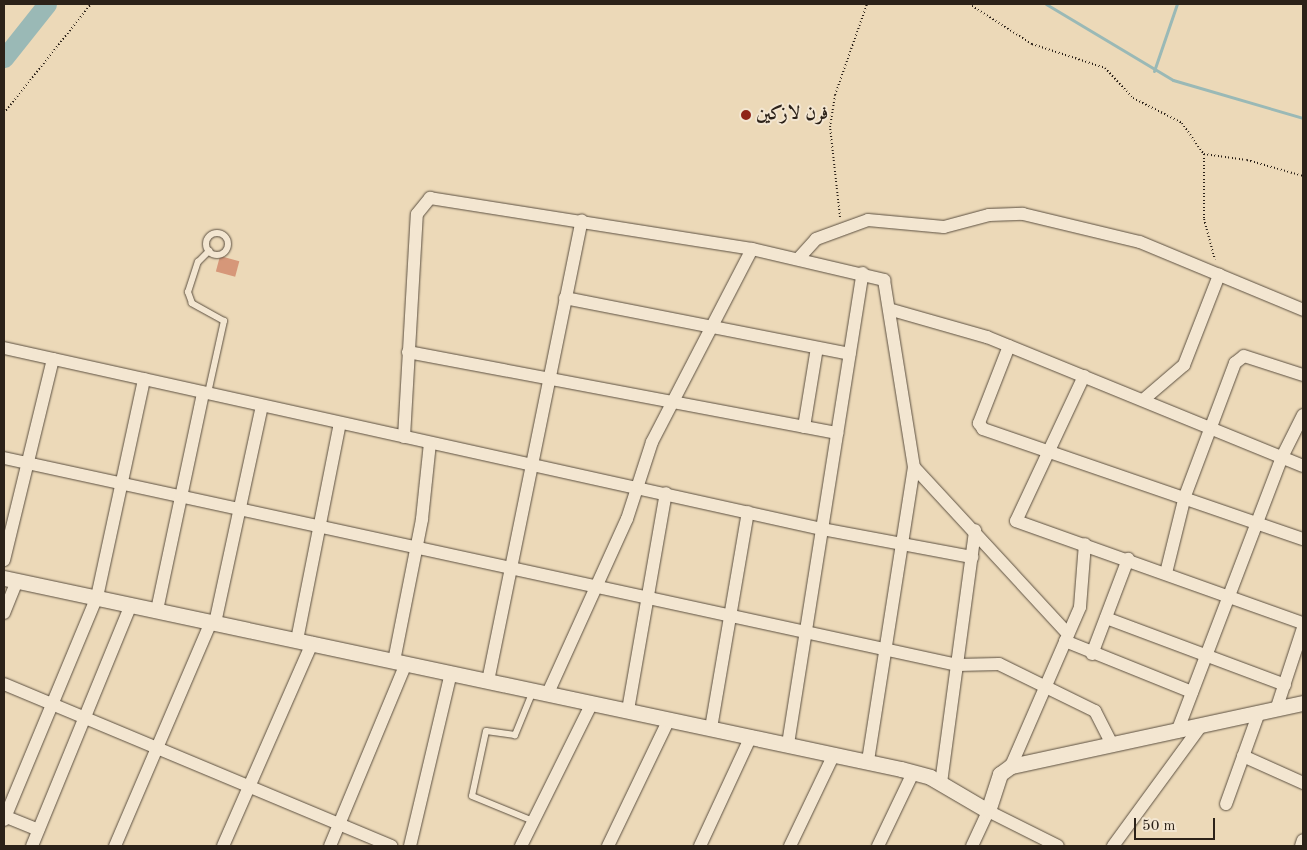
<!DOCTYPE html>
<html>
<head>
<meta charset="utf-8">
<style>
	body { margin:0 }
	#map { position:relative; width:1307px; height:850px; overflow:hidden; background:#ecd9b8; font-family:"Old Standard TT",Amiri,serif }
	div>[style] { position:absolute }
	.stream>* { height:3px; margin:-1.5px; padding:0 1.5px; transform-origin:1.5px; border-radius:1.5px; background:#9ab9b6 }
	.river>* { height:19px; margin:-9.5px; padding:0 9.5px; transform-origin:9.5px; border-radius:9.5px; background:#9ab9b6 }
	.building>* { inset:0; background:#d69779; transform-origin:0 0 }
	.path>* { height:2px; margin-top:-1px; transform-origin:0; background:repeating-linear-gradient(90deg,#2c2219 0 1px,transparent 0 3.5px) }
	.roads { filter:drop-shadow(0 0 1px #5c5041) drop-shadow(0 0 1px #5c5041) }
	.service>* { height:6px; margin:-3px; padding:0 3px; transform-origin:3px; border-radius:3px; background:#f3e6d1 }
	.service>.ring { margin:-3px; padding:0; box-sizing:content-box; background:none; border:6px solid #f3e6d1; border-radius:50% }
	.minor>* { height:12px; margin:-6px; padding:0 6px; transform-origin:6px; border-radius:6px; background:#f3e6d1 }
	.tertiary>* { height:15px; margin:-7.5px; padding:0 7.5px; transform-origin:7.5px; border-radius:7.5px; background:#f3e6d1 }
	.dots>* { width:14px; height:14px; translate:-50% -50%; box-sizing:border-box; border:2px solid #f3e6d1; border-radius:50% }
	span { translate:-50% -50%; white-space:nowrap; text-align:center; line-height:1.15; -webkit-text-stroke:4px #f3e6d1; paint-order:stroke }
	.poi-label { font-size:19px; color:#2c2219; font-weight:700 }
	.left { translate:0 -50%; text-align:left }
	.frame { position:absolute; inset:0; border:5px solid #2c2219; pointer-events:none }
	.scale { position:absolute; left:1134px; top:818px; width:81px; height:22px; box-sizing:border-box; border:2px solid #2c2219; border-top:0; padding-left:6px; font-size:15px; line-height:18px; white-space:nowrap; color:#2c2219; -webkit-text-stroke:4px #f3e6d1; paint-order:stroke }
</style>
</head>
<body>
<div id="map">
	<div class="stream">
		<i style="left:1046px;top:4px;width:148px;rotate:30.9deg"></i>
		<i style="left:1173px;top:80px;width:135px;rotate:16.3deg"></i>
		<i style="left:1154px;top:71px;width:71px;rotate:-71.1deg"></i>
	</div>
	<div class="river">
		<i style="left:4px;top:58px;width:69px;rotate:-51.5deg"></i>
	</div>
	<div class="building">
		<i style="left:220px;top:256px;width:20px;height:16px;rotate:15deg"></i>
	</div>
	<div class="path">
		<i style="left:969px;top:4px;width:75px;rotate:32.4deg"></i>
		<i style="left:1032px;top:44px;width:77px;rotate:18.2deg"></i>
		<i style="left:1105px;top:68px;width:41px;rotate:47deg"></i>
		<i style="left:1133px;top:98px;width:55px;rotate:27deg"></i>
		<i style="left:1182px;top:123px;width:38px;rotate:55deg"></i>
		<i style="left:1204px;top:154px;width:43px;rotate:7.9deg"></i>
		<i style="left:1247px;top:160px;width:58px;rotate:15.9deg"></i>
		<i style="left:4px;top:113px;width:139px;rotate:-51.4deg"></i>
		<i style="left:1204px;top:154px;width:65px;rotate:90deg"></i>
		<i style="left:1204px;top:219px;width:42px;rotate:75deg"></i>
		<i style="left:840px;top:217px;width:91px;rotate:-96.3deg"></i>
		<i style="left:830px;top:127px;width:32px;rotate:-81deg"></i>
		<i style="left:835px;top:95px;width:96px;rotate:-70.6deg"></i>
		<i style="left:1303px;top:274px;width:21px;rotate:90deg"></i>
	</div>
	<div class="roads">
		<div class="service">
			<i class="ring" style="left:206px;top:233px;width:16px;height:16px"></i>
			<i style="left:208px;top:393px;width:74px;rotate:-77.5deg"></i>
			<i style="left:224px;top:321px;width:37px;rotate:-151deg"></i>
			<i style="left:192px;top:303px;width:12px;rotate:-110deg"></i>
			<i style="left:188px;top:292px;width:32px;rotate:-72deg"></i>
			<i style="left:198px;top:262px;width:16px;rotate:-45deg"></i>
			<i style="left:533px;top:691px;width:48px;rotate:112.2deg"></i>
			<i style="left:515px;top:735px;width:29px;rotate:-172deg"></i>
			<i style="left:486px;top:731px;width:66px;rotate:102.2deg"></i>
			<i style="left:472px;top:796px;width:66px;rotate:22.3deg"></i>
		</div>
		<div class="minor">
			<i style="left:799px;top:258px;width:25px;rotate:-48deg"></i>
			<i style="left:816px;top:239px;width:55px;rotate:-20.1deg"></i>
			<i style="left:868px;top:220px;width:76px;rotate:5.3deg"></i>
			<i style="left:944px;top:227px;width:47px;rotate:-14.9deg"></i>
			<i style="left:989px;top:215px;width:34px;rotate:-2deg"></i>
			<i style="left:1023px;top:214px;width:120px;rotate:13.5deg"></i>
			<i style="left:1140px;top:242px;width:177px;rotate:22.6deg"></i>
			<i style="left:565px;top:298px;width:290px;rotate:11.1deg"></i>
			<i style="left:892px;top:310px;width:99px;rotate:15.9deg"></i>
			<i style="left:987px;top:337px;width:341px;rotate:22.2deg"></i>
			<i style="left:1009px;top:346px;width:83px;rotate:111.3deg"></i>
			<i style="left:979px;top:423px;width:7px;rotate:56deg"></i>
			<i style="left:983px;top:429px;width:338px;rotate:19deg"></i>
			<i style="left:4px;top:348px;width:838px;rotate:12.48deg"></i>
			<i style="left:822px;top:529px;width:153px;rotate:10.6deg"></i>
			<i style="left:408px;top:352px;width:437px;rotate:10.7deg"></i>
			<i style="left:1084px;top:376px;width:160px;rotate:115.1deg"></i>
			<i style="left:1016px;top:521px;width:305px;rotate:19.6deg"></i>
			<i style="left:1143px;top:400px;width:54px;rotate:-40.5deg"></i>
			<i style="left:1184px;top:365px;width:97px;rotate:-68.7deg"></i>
			<i style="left:804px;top:427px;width:80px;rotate:-80.7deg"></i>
			<i style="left:404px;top:437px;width:223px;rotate:-86.7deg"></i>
			<i style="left:417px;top:214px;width:21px;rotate:-51deg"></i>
			<i style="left:430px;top:198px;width:326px;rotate:9deg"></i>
			<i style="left:752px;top:249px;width:136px;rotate:13.2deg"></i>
			<i style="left:884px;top:280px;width:189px;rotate:80.9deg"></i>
			<i style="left:914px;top:467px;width:299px;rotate:98.9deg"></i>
			<i style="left:4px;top:458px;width:975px;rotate:12.25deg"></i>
			<i style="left:957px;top:665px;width:42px;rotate:-1.4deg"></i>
			<i style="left:999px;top:664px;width:107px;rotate:26.1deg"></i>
			<i style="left:1095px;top:711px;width:39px;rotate:63deg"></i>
			<i style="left:914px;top:467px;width:227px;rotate:47.3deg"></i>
			<i style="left:4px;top:560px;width:207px;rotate:-76.3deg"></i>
			<i style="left:1166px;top:573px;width:79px;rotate:-76.1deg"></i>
			<i style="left:1185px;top:496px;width:142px;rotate:-69.4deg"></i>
			<i style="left:1235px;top:363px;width:11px;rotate:-38deg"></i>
			<i style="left:1244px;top:356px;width:62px;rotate:17.9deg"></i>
			<i style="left:157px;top:610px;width:222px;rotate:-78deg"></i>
			<i style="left:4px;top:613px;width:35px;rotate:-68deg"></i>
			<i style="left:1106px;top:618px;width:191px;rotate:20.5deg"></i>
			<i style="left:215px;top:623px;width:222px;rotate:-77.8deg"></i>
			<i style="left:297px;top:640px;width:221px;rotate:-78.8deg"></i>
			<i style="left:1065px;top:641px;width:137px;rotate:21.9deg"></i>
			<i style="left:1092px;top:654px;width:102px;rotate:-69.2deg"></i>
			<i style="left:394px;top:661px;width:145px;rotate:-78.8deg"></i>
			<i style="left:422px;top:519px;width:76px;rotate:-84deg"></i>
			<i style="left:488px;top:681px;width:470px;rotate:-78.5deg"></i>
			<i style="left:4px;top:684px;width:420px;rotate:22.7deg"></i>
			<i style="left:548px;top:693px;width:191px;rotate:-65.6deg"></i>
			<i style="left:627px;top:519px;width:81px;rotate:-72deg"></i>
			<i style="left:652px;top:442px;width:217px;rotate:-62.6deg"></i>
			<i style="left:628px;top:710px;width:220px;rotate:-80.1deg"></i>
			<i style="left:1276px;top:710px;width:86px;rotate:-71.8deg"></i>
			<i style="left:711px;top:728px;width:219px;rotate:-80.3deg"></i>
			<i style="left:1177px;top:732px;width:294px;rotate:-69.1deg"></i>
			<i style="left:1282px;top:457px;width:47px;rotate:-63.4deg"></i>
			<i style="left:788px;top:744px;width:477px;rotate:-81deg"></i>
			<i style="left:1243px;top:756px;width:66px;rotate:24.2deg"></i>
			<i style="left:1011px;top:766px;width:173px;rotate:-66.5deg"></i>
			<i style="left:1080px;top:607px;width:63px;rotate:-85.5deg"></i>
			<i style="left:941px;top:783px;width:255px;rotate:-82.3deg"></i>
			<i style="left:1226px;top:804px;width:95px;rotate:-70.2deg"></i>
			<i style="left:4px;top:816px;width:37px;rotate:22deg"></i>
			<i style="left:4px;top:820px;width:242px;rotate:-67.4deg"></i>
			<i style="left:97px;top:597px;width:223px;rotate:-77.8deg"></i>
			<i style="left:32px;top:846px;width:261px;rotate:-67.7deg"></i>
			<i style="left:115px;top:846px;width:244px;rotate:-66.8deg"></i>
			<i style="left:223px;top:846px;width:222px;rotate:-66.3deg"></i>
			<i style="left:330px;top:846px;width:198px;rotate:-67.4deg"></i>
			<i style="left:410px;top:846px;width:178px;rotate:-76.7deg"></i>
			<i style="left:521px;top:846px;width:160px;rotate:-63.6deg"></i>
			<i style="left:608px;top:846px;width:141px;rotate:-64.3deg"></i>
			<i style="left:700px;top:846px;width:121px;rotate:-65.1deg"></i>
			<i style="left:790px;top:846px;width:102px;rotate:-64.4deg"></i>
			<i style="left:878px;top:846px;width:81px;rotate:-64.4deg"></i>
			<i style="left:972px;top:846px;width:38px;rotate:-65deg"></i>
			<i style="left:988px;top:811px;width:78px;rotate:26.6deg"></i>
			<i style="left:1113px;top:846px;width:147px;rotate:-53.8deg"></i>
			<i style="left:1301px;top:846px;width:6px;rotate:-72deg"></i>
		</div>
		<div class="tertiary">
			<i style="left:4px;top:578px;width:917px;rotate:12.02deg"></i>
			<i style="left:901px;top:769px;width:30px;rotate:15deg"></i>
			<i style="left:930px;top:777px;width:67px;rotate:30.4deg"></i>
			<i style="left:988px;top:811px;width:39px;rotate:-72deg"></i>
			<i style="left:1000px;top:774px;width:14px;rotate:-36deg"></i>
			<i style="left:1011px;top:766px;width:299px;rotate:-12.2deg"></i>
		</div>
	</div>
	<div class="dots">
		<i style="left:746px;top:115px;background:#8f2418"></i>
	</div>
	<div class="poi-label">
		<span class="left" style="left:756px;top:115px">فرن لازكين</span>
	</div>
	<div class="frame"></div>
	<div class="scale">50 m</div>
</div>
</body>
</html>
